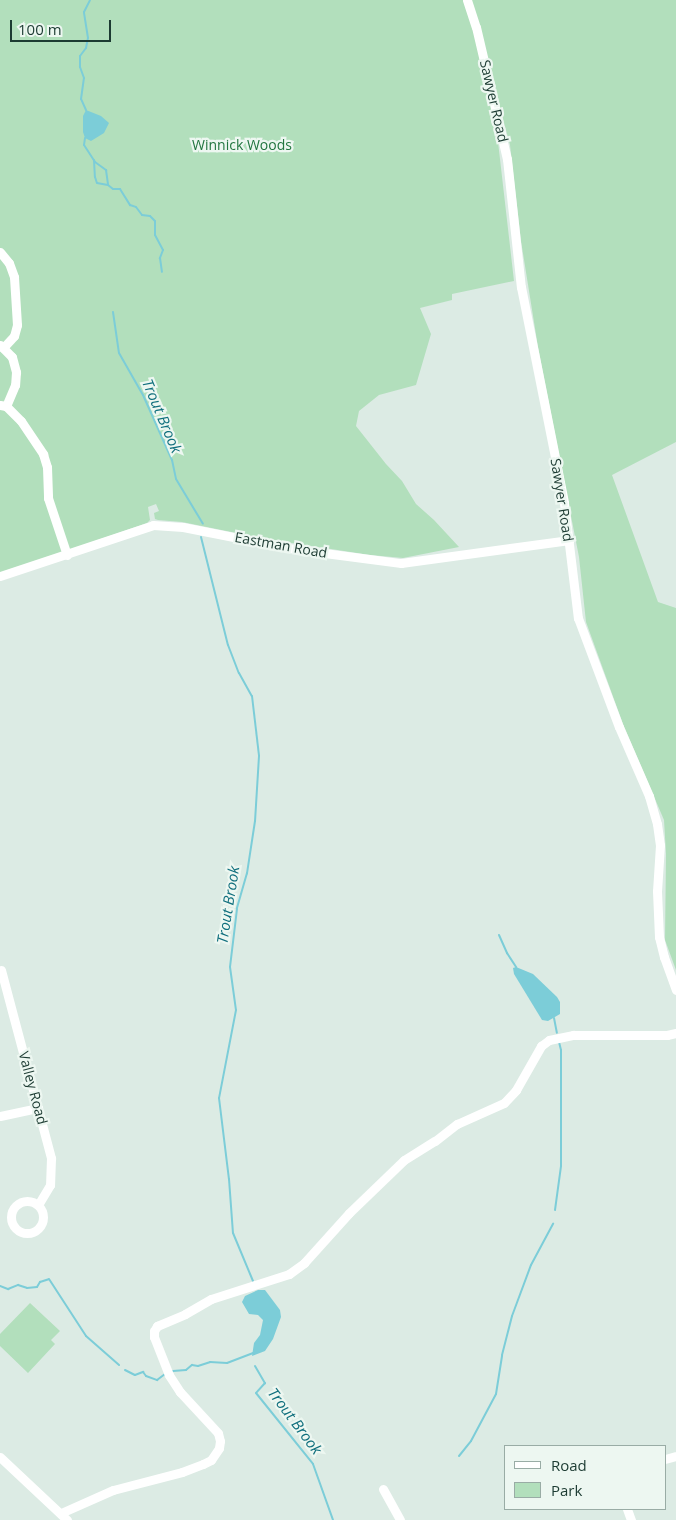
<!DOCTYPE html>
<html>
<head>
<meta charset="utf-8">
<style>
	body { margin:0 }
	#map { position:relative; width:676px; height:1520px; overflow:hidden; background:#dcebe4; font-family:"Open Sans",sans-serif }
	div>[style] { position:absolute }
	.green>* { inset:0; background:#b2dfbc }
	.water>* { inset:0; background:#7ccdd8 }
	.stream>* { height:2px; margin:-1px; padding:0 1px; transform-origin:1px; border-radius:1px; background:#7ccdd8 }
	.minor>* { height:9px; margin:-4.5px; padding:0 4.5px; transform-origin:4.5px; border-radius:4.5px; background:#fff }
	.minor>.ring { margin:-4.5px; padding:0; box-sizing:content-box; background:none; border:9px solid #fff; border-radius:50% }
	span { translate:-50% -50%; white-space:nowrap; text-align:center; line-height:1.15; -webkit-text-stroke:4.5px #edf7f1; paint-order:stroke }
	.street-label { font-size:14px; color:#1c3b32 }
	.park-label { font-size:14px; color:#227640 }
	.water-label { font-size:15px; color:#106f7d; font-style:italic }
	.legend { position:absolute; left:504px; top:1445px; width:162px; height:65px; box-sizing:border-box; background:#edf7f1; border:1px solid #99aca5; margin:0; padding:6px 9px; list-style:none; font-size:15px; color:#1c3b32 }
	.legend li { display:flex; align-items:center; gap:10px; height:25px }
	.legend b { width:25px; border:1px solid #99aca5 }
	.scale { position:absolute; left:10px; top:20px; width:101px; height:22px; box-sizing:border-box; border:2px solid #1c3b32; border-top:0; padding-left:6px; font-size:15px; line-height:18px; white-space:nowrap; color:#1c3b32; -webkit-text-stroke:4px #edf7f1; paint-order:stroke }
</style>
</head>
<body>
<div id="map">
	<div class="green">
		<i style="clip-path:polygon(0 0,463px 0,473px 29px,497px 133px,514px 281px,452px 294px,452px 300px,420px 308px,431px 334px,416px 385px,379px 395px,359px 411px,356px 426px,386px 464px,402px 481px,416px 504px,434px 520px,459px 547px,403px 558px,370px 555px,266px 539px,182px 522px,158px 520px,155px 519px,154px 513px,159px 511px,156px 504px,148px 507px,150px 520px,147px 523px,0 574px)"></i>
		<i style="clip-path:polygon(471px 0,676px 0,676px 442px,612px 475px,658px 602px,676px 608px,676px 970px,665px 940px,666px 854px,664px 820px,623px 724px,586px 622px,579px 557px,538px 347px,521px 241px,510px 145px)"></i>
		<i style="clip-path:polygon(30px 1303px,60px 1331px,51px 1340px,55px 1344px,28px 1373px,0 1346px,0 1334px)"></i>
	</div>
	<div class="water">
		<i style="clip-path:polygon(86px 110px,101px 116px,109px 123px,104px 133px,91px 141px,85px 138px,83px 132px,83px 116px)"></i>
		<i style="clip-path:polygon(516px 967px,533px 974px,557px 997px,560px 1002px,560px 1014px,548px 1021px,542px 1020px,514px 974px,513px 968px)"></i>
		<i style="clip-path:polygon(258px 1290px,265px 1290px,280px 1310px,281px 1317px,273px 1339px,265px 1351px,252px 1356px,254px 1343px,260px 1335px,263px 1320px,258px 1315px,249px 1314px,242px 1302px,245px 1296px)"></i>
	</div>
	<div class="stream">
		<i style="left:86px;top:110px;width:12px;rotate:-114deg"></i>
		<i style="left:81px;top:99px;width:21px;rotate:-82deg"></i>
		<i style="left:84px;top:78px;width:12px;rotate:-110deg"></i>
		<i style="left:80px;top:67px;width:11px;rotate:-90deg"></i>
		<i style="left:80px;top:56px;width:10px;rotate:-53deg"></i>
		<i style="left:86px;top:48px;width:10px;rotate:-79deg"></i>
		<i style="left:88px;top:38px;width:26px;rotate:-99deg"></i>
		<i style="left:84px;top:12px;width:13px;rotate:-63deg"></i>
		<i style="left:85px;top:138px;width:7px;rotate:98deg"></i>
		<i style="left:84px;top:145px;width:20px;rotate:57deg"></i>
		<i style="left:95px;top:162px;width:14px;rotate:36deg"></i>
		<i style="left:106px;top:170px;width:15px;rotate:82deg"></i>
		<i style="left:108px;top:185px;width:6px;rotate:39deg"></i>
		<i style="left:113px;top:189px;width:7px"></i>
		<i style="left:120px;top:189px;width:19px;rotate:58deg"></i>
		<i style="left:130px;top:205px;width:6px;rotate:18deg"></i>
		<i style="left:136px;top:207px;width:10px;rotate:53deg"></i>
		<i style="left:142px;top:215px;width:8px;rotate:7deg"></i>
		<i style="left:150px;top:216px;width:7px;rotate:45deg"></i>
		<i style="left:155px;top:221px;width:14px;rotate:90deg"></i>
		<i style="left:155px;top:235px;width:17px;rotate:62deg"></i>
		<i style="left:163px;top:250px;width:9px;rotate:111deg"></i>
		<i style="left:160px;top:258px;width:14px;rotate:82deg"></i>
		<i style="left:94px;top:160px;width:17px;rotate:87deg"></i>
		<i style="left:95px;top:177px;width:6px;rotate:72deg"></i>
		<i style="left:97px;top:183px;width:11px;rotate:10deg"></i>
		<i style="left:113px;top:312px;width:41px;rotate:81.7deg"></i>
		<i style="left:119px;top:353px;width:48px;rotate:60.3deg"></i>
		<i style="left:143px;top:395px;width:71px;rotate:66deg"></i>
		<i style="left:172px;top:460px;width:19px;rotate:78deg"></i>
		<i style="left:176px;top:479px;width:52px;rotate:59deg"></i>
		<i style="left:201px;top:537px;width:111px;rotate:76deg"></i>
		<i style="left:228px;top:645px;width:30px;rotate:69deg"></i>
		<i style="left:239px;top:673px;width:26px;rotate:61deg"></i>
		<i style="left:252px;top:696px;width:60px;rotate:83.3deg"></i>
		<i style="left:259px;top:756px;width:65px;rotate:93.5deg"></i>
		<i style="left:255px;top:821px;width:53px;rotate:98.7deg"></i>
		<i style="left:247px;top:873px;width:37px;rotate:106deg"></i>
		<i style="left:237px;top:909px;width:58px;rotate:96.9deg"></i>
		<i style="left:230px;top:967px;width:43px;rotate:82.1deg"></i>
		<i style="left:236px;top:1010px;width:90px;rotate:100.9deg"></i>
		<i style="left:219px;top:1098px;width:82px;rotate:83deg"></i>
		<i style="left:229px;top:1179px;width:54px;rotate:85.8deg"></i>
		<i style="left:233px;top:1233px;width:52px;rotate:67.4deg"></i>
		<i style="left:499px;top:935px;width:20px;rotate:66deg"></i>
		<i style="left:507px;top:953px;width:17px;rotate:57deg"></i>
		<i style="left:554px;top:1018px;width:15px;rotate:79deg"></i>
		<i style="left:555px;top:1210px;width:44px;rotate:-82.2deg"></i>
		<i style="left:561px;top:1166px;width:116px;rotate:-90deg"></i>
		<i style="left:561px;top:1050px;width:8px;rotate:-104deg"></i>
		<i style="left:0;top:1286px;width:9px;rotate:21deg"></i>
		<i style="left:8px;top:1289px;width:11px;rotate:-22deg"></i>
		<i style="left:18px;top:1285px;width:9px;rotate:18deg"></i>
		<i style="left:27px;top:1288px;width:10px;rotate:-6deg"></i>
		<i style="left:37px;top:1287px;width:6px;rotate:-59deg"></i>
		<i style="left:40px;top:1282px;width:9px;rotate:-18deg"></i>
		<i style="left:49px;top:1279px;width:68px;rotate:57deg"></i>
		<i style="left:86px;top:1336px;width:44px;rotate:41.3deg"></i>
		<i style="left:255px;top:1366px;width:20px;rotate:60deg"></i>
		<i style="left:265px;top:1383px;width:13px;rotate:132deg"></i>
		<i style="left:256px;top:1393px;width:91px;rotate:51.2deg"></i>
		<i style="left:313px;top:1464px;width:59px;rotate:70.3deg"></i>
		<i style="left:125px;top:1370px;width:11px;rotate:27deg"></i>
		<i style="left:135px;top:1375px;width:9px;rotate:-21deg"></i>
		<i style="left:143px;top:1372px;width:5px;rotate:53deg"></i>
		<i style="left:146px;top:1376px;width:12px;rotate:20deg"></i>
		<i style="left:157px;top:1380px;width:10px;rotate:-37deg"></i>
		<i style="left:173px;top:1371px;width:13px;rotate:-4deg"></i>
		<i style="left:186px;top:1370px;width:8px;rotate:-40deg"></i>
		<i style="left:192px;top:1365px;width:6px;rotate:9deg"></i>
		<i style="left:198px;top:1366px;width:13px;rotate:-18deg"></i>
		<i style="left:210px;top:1362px;width:17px;rotate:3deg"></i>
		<i style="left:227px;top:1363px;width:28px;rotate:-21deg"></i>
		<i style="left:459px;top:1456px;width:19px;rotate:-51deg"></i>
		<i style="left:471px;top:1441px;width:53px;rotate:-62deg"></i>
		<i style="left:496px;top:1394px;width:39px;rotate:-81deg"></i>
		<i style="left:502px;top:1355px;width:40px;rotate:-75.6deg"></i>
		<i style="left:512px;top:1316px;width:54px;rotate:-69.6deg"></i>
		<i style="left:531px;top:1265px;width:47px;rotate:-61.8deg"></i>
	</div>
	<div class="minor">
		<i style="left:467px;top:0;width:28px;rotate:72deg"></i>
		<i style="left:476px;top:27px;width:136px;rotate:76.8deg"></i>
		<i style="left:507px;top:159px;width:129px;rotate:83.8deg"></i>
		<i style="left:521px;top:287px;width:220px;rotate:78.7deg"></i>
		<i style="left:564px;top:503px;width:116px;rotate:83.1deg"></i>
		<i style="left:578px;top:618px;width:116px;rotate:69.4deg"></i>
		<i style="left:619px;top:727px;width:75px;rotate:66.5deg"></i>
		<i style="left:649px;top:796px;width:29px;rotate:74deg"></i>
		<i style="left:657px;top:824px;width:21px;rotate:82deg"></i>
		<i style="left:660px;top:845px;width:46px;rotate:93.7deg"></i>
		<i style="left:657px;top:891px;width:46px;rotate:87.5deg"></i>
		<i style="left:659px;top:937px;width:21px;rotate:76deg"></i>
		<i style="left:664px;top:957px;width:35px;rotate:70deg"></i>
		<i style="left:0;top:252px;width:14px;rotate:51deg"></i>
		<i style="left:9px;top:263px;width:15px;rotate:70deg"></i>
		<i style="left:14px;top:277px;width:48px;rotate:86.4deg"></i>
		<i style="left:17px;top:325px;width:11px;rotate:105deg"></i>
		<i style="left:14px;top:336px;width:16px;rotate:133deg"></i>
		<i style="left:0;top:345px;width:17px;rotate:45deg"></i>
		<i style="left:12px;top:357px;width:16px;rotate:75deg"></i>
		<i style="left:16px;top:372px;width:13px;rotate:94deg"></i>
		<i style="left:15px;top:385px;width:23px;rotate:113deg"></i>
		<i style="left:0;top:405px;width:6px;rotate:9deg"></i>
		<i style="left:6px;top:406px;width:21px;rotate:45deg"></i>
		<i style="left:21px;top:421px;width:40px;rotate:56deg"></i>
		<i style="left:43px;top:454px;width:14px;rotate:73deg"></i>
		<i style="left:47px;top:467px;width:31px;rotate:88deg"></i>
		<i style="left:48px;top:498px;width:60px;rotate:71.6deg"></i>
		<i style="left:0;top:576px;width:161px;rotate:-18.4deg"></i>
		<i style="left:153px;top:525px;width:30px;rotate:4deg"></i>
		<i style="left:183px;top:527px;width:113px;rotate:11.2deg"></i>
		<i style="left:294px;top:549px;width:108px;rotate:7.5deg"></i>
		<i style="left:401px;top:563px;width:170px;rotate:-7.8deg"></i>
		<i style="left:1px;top:970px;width:195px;rotate:75.1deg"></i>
		<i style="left:51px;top:1158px;width:27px;rotate:92deg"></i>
		<i style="left:50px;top:1185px;width:23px;rotate:121deg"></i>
		<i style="left:0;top:1116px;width:39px;rotate:-12deg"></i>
		<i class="ring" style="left:11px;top:1201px;width:23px;height:23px"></i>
		<i style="left:0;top:1457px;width:92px;rotate:43.2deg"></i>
		<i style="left:665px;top:1459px;width:11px;rotate:-15deg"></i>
		<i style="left:383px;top:1489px;width:35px;rotate:61deg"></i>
		<i style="left:627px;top:1509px;width:12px;rotate:70deg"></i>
		<i style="left:61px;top:1513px;width:57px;rotate:-23.9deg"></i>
		<i style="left:113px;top:1490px;width:71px;rotate:-14.6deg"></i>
		<i style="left:182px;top:1472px;width:22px;rotate:-21deg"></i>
		<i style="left:203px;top:1464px;width:9px;rotate:-27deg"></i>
		<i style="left:211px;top:1460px;width:14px;rotate:-56deg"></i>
		<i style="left:219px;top:1448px;width:7px;rotate:-82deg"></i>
		<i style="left:220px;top:1441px;width:8px;rotate:-104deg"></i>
		<i style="left:218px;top:1433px;width:56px;rotate:-132.8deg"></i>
		<i style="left:180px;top:1392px;width:20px;rotate:-123deg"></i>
		<i style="left:169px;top:1375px;width:41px;rotate:-111.5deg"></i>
		<i style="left:154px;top:1337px;width:6px;rotate:-90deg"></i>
		<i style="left:154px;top:1331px;width:6px;rotate:-59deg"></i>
		<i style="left:157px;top:1326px;width:30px;rotate:-23deg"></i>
		<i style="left:185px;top:1314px;width:30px;rotate:-30deg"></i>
		<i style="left:211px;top:1299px;width:82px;rotate:-17.8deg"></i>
		<i style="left:289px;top:1274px;width:19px;rotate:-36deg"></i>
		<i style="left:304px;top:1263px;width:67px;rotate:-48deg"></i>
		<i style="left:349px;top:1213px;width:76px;rotate:-43.9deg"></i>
		<i style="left:404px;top:1160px;width:36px;rotate:-32deg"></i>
		<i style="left:435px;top:1141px;width:28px;rotate:-38deg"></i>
		<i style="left:457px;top:1124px;width:51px;rotate:-24.1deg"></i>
		<i style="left:504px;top:1103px;width:18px;rotate:-47deg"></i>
		<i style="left:516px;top:1090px;width:51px;rotate:-60.4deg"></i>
		<i style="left:541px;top:1046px;width:10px;rotate:-37deg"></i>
		<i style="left:549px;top:1040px;width:25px;rotate:-12deg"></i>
		<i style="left:573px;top:1035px;width:94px"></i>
		<i style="left:667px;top:1035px;width:9px;rotate:-13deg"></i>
	</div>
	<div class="street-label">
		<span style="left:494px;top:101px;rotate:77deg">Sawyer Road</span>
		<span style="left:562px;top:500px;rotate:81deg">Sawyer Road</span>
		<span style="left:281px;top:545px;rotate:10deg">Eastman Road</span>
		<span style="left:33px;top:1088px;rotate:75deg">Valley Road</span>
	</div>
	<div class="park-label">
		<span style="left:242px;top:145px">Winnick Woods</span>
	</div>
	<div class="water-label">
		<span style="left:162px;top:416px;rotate:67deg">Trout Brook</span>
		<span style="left:228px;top:905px;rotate:-81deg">Trout Brook</span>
		<span style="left:295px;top:1421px;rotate:53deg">Trout Brook</span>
	</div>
	<ul class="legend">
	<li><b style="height:6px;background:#fff"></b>Road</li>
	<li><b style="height:14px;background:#b2dfbc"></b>Park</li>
	</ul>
	<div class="scale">100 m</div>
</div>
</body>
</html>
